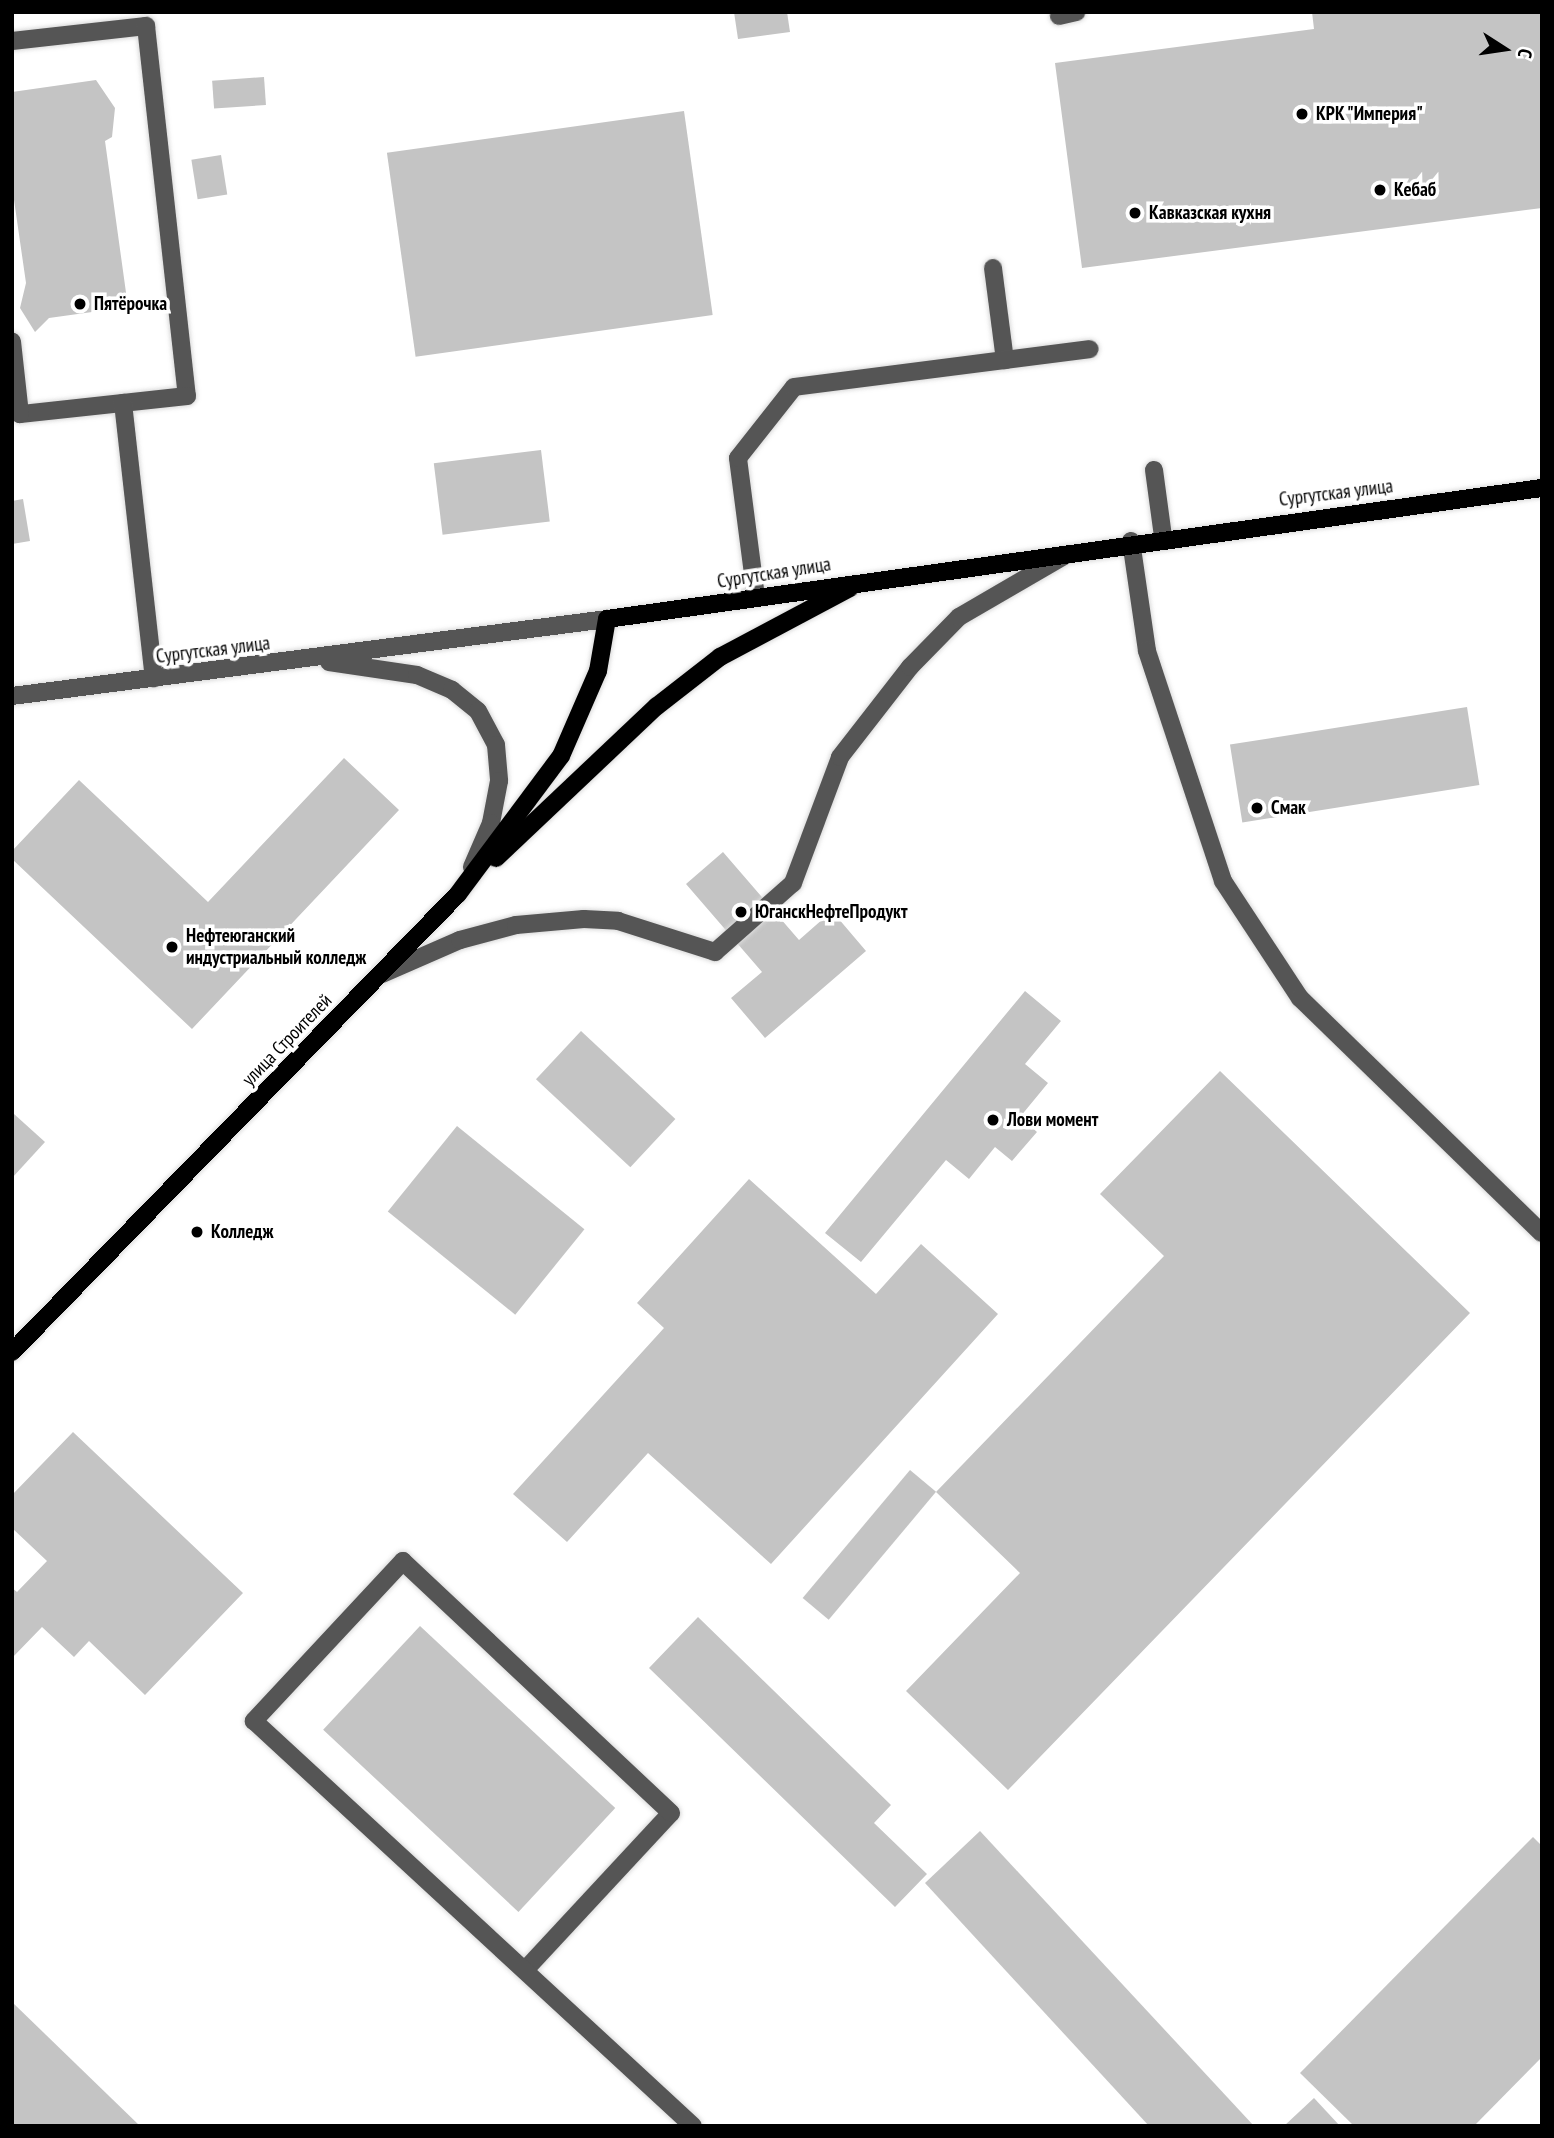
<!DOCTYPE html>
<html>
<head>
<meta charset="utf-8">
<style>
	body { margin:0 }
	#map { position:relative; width:1554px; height:2138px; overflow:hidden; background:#fff; font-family:"PT Sans Narrow",sans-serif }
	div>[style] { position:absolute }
	.building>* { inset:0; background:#c4c4c4; transform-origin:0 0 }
	.roads { filter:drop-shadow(0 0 2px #dbdbdb) drop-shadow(0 0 2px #dbdbdb) }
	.minor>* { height:18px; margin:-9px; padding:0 9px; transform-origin:9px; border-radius:9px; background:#555 }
	.major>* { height:18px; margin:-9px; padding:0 9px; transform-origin:9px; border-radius:9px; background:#000 }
	.dots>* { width:19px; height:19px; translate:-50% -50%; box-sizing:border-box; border:4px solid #fff; border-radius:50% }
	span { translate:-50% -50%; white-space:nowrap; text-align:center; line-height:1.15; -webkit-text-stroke:7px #fff; paint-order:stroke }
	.poi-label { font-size:19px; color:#000; font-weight:700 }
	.left { translate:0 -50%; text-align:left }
	.street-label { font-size:19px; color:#000 }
	.frame { position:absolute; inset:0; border:14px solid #000; pointer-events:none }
	.north { position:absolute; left:1470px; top:14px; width:70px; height:70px; -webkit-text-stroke:5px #fff; paint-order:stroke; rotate:102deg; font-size:19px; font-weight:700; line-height:28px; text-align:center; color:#000 }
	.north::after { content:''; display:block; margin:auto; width:24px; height:32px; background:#000; clip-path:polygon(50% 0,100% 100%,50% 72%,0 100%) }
</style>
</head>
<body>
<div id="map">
	<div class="building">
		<i style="clip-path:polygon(734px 12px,787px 12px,790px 32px,738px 39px)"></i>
		<i style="clip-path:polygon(1312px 12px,1542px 12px,1542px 208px,1082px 268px,1055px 63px,1314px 29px)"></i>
		<i style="left:264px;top:77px;width:28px;height:52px;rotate:86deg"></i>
		<i style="clip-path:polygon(96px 80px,115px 108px,112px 137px,105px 141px,128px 307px,49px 318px,35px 332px,20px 308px,26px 283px,12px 186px,12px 92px)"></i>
		<i style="left:684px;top:111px;width:206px;height:300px;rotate:82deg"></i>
		<i style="left:221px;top:155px;width:40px;height:30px;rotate:81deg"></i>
		<i style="left:541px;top:450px;width:72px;height:108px;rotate:83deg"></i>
		<i style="clip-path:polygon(23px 499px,30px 541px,12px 544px,12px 501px)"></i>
		<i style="left:1467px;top:707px;width:79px;height:240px;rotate:81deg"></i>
		<i style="clip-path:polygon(344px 758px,399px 810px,192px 1029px,12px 859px,12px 851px,79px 780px,208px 902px)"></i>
		<i style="clip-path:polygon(723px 852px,799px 940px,832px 911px,866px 951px,765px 1038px,731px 998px,762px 972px,686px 884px)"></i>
		<i style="clip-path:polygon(1025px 991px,1061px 1021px,1025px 1064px,1048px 1083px,1020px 1117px,1037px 1132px,1012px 1161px,995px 1147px,969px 1179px,946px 1160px,861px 1262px,825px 1233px)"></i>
		<i style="left:581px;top:1031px;width:129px;height:66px;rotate:43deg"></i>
		<i style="clip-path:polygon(1220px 1071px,1470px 1313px,1008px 1790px,906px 1691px,1020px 1573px,936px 1492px,1164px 1256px,1100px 1194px)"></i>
		<i style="clip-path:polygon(14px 1114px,45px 1142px,12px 1178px,12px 1116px)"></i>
		<i style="left:457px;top:1126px;width:164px;height:110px;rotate:39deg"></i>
		<i style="clip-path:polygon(749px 1179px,876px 1294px,921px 1244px,998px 1314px,771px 1564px,648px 1453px,567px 1542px,513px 1494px,664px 1328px,637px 1303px)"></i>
		<i style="clip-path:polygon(73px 1432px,243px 1593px,145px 1695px,89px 1641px,74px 1657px,42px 1627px,12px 1658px,12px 1588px,17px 1592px,47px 1561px,12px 1528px,12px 1495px)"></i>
		<i style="left:910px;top:1470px;width:34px;height:167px;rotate:40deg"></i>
		<i style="clip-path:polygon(698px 1617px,891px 1805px,874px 1823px,927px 1874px,895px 1907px,649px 1668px)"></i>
		<i style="left:420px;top:1626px;width:267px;height:142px;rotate:43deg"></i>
		<i style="clip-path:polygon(980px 1831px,1254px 2126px,1149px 2126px,925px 1883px)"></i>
		<i style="clip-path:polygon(1533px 1837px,1542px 1846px,1542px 2057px,1474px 2126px,1354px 2126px,1300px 2073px)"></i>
		<i style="clip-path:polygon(12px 2002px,140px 2126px,12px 2126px)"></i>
		<i style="clip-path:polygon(1314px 2098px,1340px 2126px,1284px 2126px)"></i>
	</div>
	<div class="roads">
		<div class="minor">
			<i style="left:1059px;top:16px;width:18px;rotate:-13deg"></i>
			<i style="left:12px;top:41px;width:135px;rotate:-6.4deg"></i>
			<i style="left:146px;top:26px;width:372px;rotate:83.7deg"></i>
			<i style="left:187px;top:396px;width:168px;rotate:173.8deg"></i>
			<i style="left:20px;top:414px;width:73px;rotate:-96.3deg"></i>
			<i style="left:993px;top:268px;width:93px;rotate:82.6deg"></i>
			<i style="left:123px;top:403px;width:277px;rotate:83.6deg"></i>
			<i style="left:1154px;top:470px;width:68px;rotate:82.3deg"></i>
			<i style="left:1131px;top:541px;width:111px;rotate:81.7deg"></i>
			<i style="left:1147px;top:651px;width:242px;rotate:71.7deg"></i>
			<i style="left:1223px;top:881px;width:140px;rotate:56.7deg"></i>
			<i style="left:1300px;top:998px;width:337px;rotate:44.2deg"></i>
			<i style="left:756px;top:597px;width:140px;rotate:-97.4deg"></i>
			<i style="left:738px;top:458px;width:90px;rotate:-51.7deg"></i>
			<i style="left:794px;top:387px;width:298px;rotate:-7.3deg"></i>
			<i style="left:329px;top:662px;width:89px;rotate:8.4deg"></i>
			<i style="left:417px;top:675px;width:38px;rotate:23deg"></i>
			<i style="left:452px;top:690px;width:33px;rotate:39deg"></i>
			<i style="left:478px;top:711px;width:38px;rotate:62deg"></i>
			<i style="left:496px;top:745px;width:36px;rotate:85deg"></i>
			<i style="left:499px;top:781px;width:43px;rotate:100.8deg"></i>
			<i style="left:491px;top:823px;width:48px;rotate:113.4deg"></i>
			<i style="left:12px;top:696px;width:600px;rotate:-7.37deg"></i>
			<i style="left:382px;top:974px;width:85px;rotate:-23.6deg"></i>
			<i style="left:460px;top:940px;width:58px;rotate:-15deg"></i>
			<i style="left:516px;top:925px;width:68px;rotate:-5deg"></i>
			<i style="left:584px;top:919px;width:34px;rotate:3deg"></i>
			<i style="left:618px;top:921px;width:102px;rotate:17.7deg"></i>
			<i style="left:715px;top:952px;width:104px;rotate:-41.5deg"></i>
			<i style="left:793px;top:883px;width:134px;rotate:-69.5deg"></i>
			<i style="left:840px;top:757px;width:114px;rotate:-52.1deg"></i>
			<i style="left:910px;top:667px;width:70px;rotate:-45.6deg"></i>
			<i style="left:959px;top:617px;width:121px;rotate:-30.2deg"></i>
			<i style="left:525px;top:1970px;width:214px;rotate:-47.1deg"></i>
			<i style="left:671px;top:1813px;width:368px;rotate:-136.8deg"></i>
			<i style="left:403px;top:1561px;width:219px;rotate:133deg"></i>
			<i style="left:254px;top:1721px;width:597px;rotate:42.69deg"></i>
		</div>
		<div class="major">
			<i style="left:496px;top:858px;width:221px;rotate:-43.4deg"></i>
			<i style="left:657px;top:706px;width:80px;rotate:-37.9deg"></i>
			<i style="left:720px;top:657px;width:147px;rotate:-28deg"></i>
			<i style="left:12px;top:1352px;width:639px;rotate:-45.76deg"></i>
			<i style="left:458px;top:894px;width:172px;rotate:-53.3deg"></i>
			<i style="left:561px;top:756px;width:93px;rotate:-66.5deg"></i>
			<i style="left:598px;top:671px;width:53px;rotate:-80.2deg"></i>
			<i style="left:607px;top:619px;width:944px;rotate:-7.98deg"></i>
		</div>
	</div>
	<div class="dots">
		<i style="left:1302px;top:114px;background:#000"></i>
		<i style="left:1380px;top:190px;background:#000"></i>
		<i style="left:1135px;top:213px;background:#000"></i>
		<i style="left:80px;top:304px;background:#000"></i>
		<i style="left:1257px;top:808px;background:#000"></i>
		<i style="left:741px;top:912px;background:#000"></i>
		<i style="left:172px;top:947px;background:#000"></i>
		<i style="left:993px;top:1120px;background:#000"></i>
		<i style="left:197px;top:1232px;background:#000"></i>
	</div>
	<div class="poi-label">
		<span class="left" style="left:1316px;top:114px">КРК "Империя"</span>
		<span class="left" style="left:1394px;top:190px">Кебаб</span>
		<span class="left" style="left:1149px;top:213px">Кавказская кухня</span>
		<span class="left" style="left:94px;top:304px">Пятёрочка</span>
		<span class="left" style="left:1271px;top:808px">Смак</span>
		<span class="left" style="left:755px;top:912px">ЮганскНефтеПродукт</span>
		<span class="left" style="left:186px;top:947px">Нефтеюганский<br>индустриальный колледж</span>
		<span class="left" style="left:1007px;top:1120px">Лови момент</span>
		<span class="left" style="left:211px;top:1232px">Колледж</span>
	</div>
	<div class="street-label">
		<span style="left:1336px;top:493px;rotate:-7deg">Сургутская улица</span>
		<span style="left:774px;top:573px;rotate:-9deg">Сургутская улица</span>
		<span style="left:213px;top:650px;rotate:-7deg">Сургутская улица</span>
		<span style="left:287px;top:1040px;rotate:-46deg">улица Строителей</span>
	</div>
	<div class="frame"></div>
	<div class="north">С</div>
</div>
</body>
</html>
